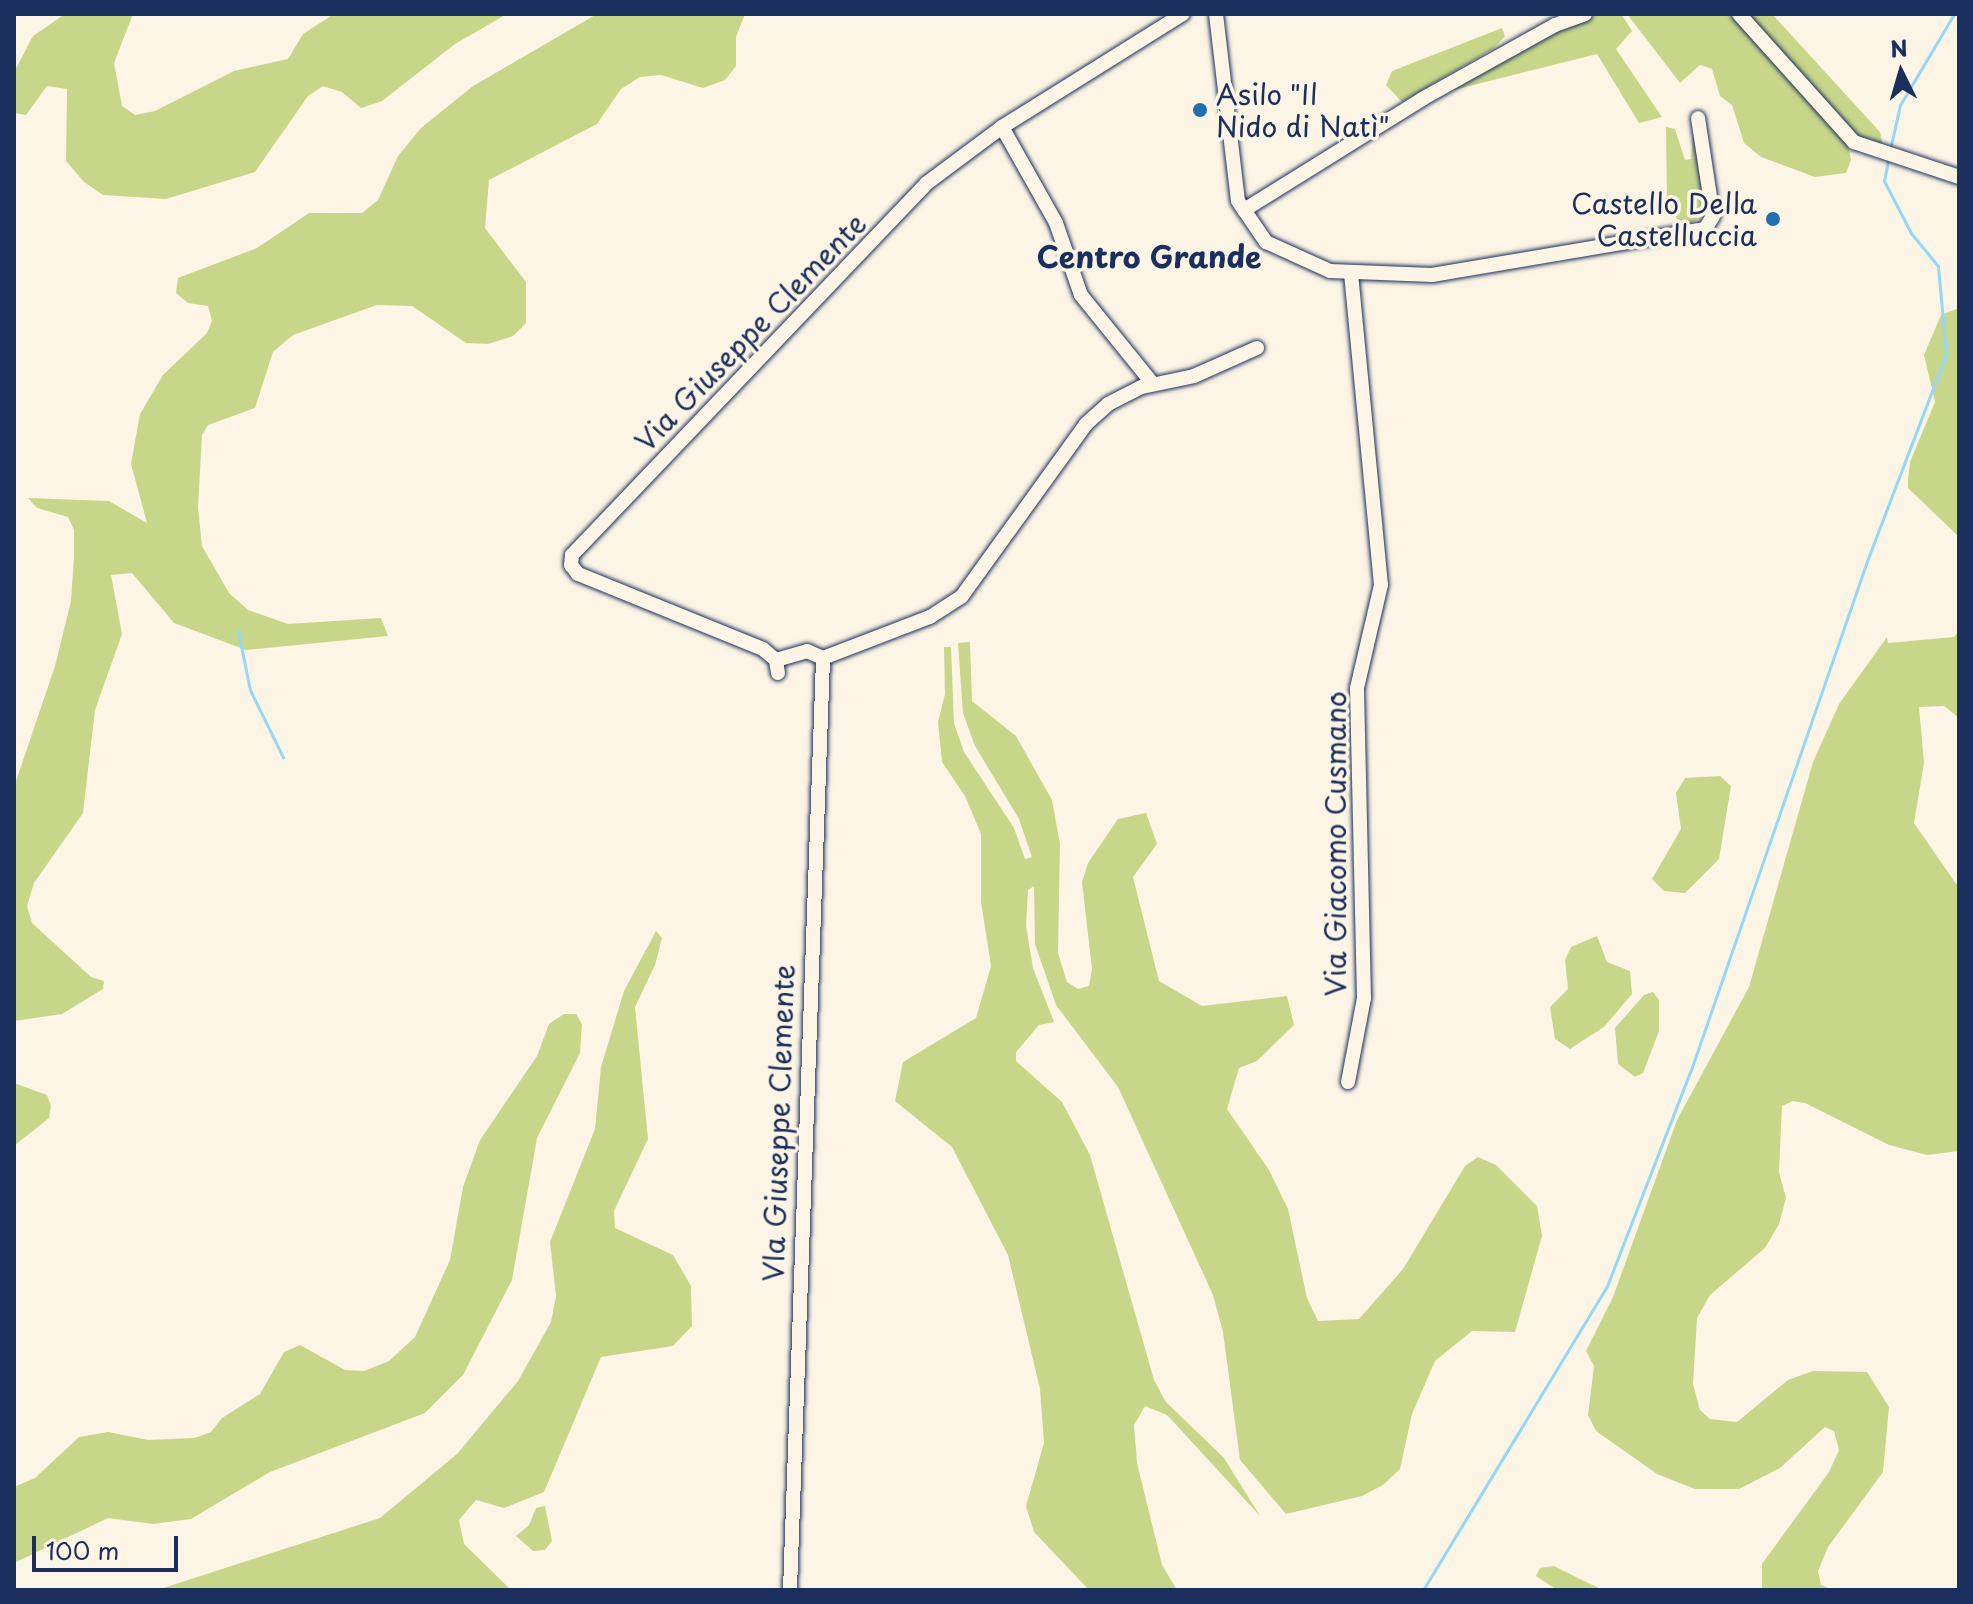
<!DOCTYPE html>
<html>
<head>
<meta charset="utf-8">
<style>
	body { margin:0 }
	#map { position:relative; width:1973px; height:1604px; overflow:hidden; background:#fcf5e5; font-family:"Playpen Sans",sans-serif }
	div>[style] { position:absolute }
	.green>* { inset:0; background:#c8d68a }
	.stream>* { height:3px; margin:-1.5px; padding:0 1.5px; transform-origin:1.5px; border-radius:1.5px; background:#95d7f7 }
	.roads { filter:drop-shadow(0 0 2px #1b2f5e) drop-shadow(0 0 2px #1b2f5e) }
	.minor>* { height:14px; margin:-7px; padding:0 7px; transform-origin:7px; border-radius:7px; background:#fcf5e5 }
	.dots>* { width:22px; height:22px; translate:-50% -50%; box-sizing:border-box; border:4px solid #fcf5e5; border-radius:50% }
	span { translate:-50% -50%; white-space:nowrap; text-align:center; line-height:1.15; -webkit-text-stroke:7px #fcf5e5; paint-order:stroke }
	.poi-label { font-size:28px; color:#1b2f5e }
	.left { translate:0 -50%; text-align:left }
	.right { translate:-100% -50%; text-align:right }
	.street-label { font-size:28px; color:#1b2f5e }
	.neighbourhood-label { font-size:30px; color:#1b2f5e; font-weight:700 }
	.frame { position:absolute; inset:0; border:16px solid #1b2f5e; pointer-events:none }
	.north { position:absolute; left:1861px; top:32px; width:80px; height:80px; -webkit-text-stroke:6px #fcf5e5; paint-order:stroke; rotate:355deg; font-size:22px; font-weight:700; line-height:32px; text-align:center; color:#1b2f5e }
	.north::after { content:''; display:block; margin:auto; width:28px; height:36px; background:#1b2f5e; clip-path:polygon(50% 0,100% 100%,50% 72%,0 100%) }
	.scale { position:absolute; left:32px; top:1536px; width:146px; height:36px; box-sizing:border-box; border:4px solid #1b2f5e; border-top:0; padding-left:10px; font-size:24px; line-height:28px; white-space:nowrap; color:#1b2f5e; -webkit-text-stroke:6px #fcf5e5; paint-order:stroke }
</style>
</head>
<body>
<div id="map">
	<div class="green">
		<i style="clip-path:polygon(65px 14px,133px 14px,114px 63px,122px 106px,135px 115px,155px 111px,234px 71px,288px 59px,303px 34px,334px 14px,507px 14px,455px 44px,382px 101px,361px 108px,342px 92px,323px 86px,308px 96px,255px 172px,166px 199px,103px 195px,84px 182px,66px 161px,67px 89px,47px 86px,26px 115px,14px 113px,14px 72px,33px 36px)"></i>
		<i style="clip-path:polygon(597px 14px,745px 14px,736px 37px,736px 66px,725px 80px,703px 88px,661px 75px,640px 77px,621px 89px,597px 124px,489px 180px,485px 228px,526px 282px,526px 323px,513px 336px,488px 344px,466px 343px,412px 306px,377px 305px,293px 335px,273px 352px,255px 408px,208px 425px,202px 435px,198px 507px,202px 546px,229px 593px,248px 610px,288px 624px,381px 618px,388px 636px,246px 650px,174px 623px,132px 573px,111px 575px,122px 634px,95px 710px,83px 813px,34px 883px,27px 906px,32px 923px,91px 977px,104px 981px,103px 989px,62px 1014px,14px 1021px,14px 787px,55px 666px,71px 601px,74px 557px,74px 530px,68px 517px,37px 508px,28px 498px,109px 501px,147px 523px,131px 464px,140px 414px,163px 375px,207px 333px,212px 321px,208px 306px,188px 303px,176px 293px,178px 278px,257px 248px,309px 213px,362px 213px,378px 200px,398px 156px,421px 128px,473px 86px)"></i>
		<i style="clip-path:polygon(1600px 14px,1622px 15px,1632px 31px,1616px 49px,1662px 117px,1639px 123px,1597px 54px,1450px 91px,1543px 35px)"></i>
		<i style="clip-path:polygon(1627px 14px,1772px 14px,1880px 132px,1883px 145px,1848px 144px,1851px 160px,1846px 173px,1815px 177px,1761px 157px,1744px 143px,1732px 105px,1720px 96px,1712px 69px,1700px 65px,1680px 83px)"></i>
		<i style="clip-path:polygon(1502px 28px,1505px 36px,1494px 48px,1402px 102px,1386px 85px,1392px 71px)"></i>
		<i style="clip-path:polygon(1666px 127px,1675px 129px,1685px 160px,1691px 159px,1693px 134px,1697px 140px,1708px 214px,1682px 227px,1667px 204px)"></i>
		<i style="clip-path:polygon(1959px 308px,1959px 537px,1908px 488px,1908px 480px,1910px 462px,1935px 402px,1924px 355px,1941px 315px)"></i>
		<i style="clip-path:polygon(1959px 630px,1959px 718px,1944px 706px,1919px 707px,1924px 763px,1914px 823px,1959px 888px,1959px 1151px,1927px 1155px,1889px 1145px,1805px 1103px,1793px 1101px,1782px 1106px,1779px 1172px,1786px 1198px,1779px 1224px,1765px 1248px,1710px 1295px,1697px 1318px,1693px 1384px,1700px 1410px,1710px 1419px,1737px 1422px,1788px 1380px,1813px 1371px,1867px 1372px,1889px 1407px,1883px 1472px,1828px 1547px,1818px 1571px,1821px 1585px,1834px 1590px,1762px 1590px,1762px 1564px,1829px 1472px,1839px 1450px,1834px 1431px,1825px 1427px,1780px 1468px,1739px 1489px,1695px 1489px,1657px 1474px,1596px 1431px,1588px 1415px,1594px 1366px,1586px 1351px,1613px 1297px,1677px 1120px,1749px 987px,1813px 762px,1839px 704px,1887px 637px,1888px 643px,1954px 637px)"></i>
		<i style="clip-path:polygon(970px 642px,972px 701px,1016px 736px,1052px 800px,1060px 844px,1058px 953px,1067px 982px,1078px 989px,1089px 986px,1092px 969px,1082px 882px,1088px 863px,1118px 819px,1146px 813px,1157px 844px,1133px 877px,1159px 981px,1202px 1006px,1287px 996px,1294px 1025px,1257px 1061px,1239px 1068px,1227px 1109px,1269px 1170px,1288px 1209px,1307px 1298px,1318px 1321px,1359px 1319px,1403px 1269px,1465px 1166px,1478px 1157px,1496px 1165px,1537px 1206px,1542px 1236px,1515px 1332px,1472px 1331px,1435px 1361px,1412px 1414px,1400px 1469px,1383px 1485px,1362px 1496px,1286px 1514px,1240px 1460px,1223px 1332px,1213px 1295px,1118px 1087px,1056px 1005px,1035px 944px,1034px 886px,1028px 890px,1026px 926px,1033px 968px,1054px 1022px,1039px 1025px,1016px 1052px,1016px 1061px,1062px 1102px,1090px 1155px,1154px 1380px,1166px 1402px,1224px 1458px,1260px 1516px,1167px 1415px,1145px 1406px,1134px 1425px,1137px 1463px,1162px 1565px,1177px 1590px,1089px 1590px,1034px 1532px,1026px 1506px,1044px 1443px,1040px 1389px,1008px 1255px,952px 1147px,895px 1101px,903px 1062px,976px 1018px,991px 966px,981px 902px,981px 834px,965px 796px,942px 762px,938px 722px,945px 694px,944px 647px,951px 647px,954px 723px,964px 752px,1014px 828px,1025px 859px,1032px 857px,1019px 819px,975px 746px,963px 713px,958px 643px)"></i>
		<i style="clip-path:polygon(1720px 776px,1731px 786px,1719px 859px,1685px 893px,1664px 891px,1652px 879px,1681px 829px,1676px 793px,1685px 778px)"></i>
		<i style="clip-path:polygon(656px 931px,662px 938px,655px 965px,635px 1007px,648px 1139px,614px 1211px,615px 1228px,673px 1255px,691px 1286px,692px 1326px,673px 1346px,601px 1357px,544px 1492px,504px 1508px,476px 1500px,459px 1520px,464px 1544px,511px 1590px,157px 1590px,380px 1518px,457px 1454px,518px 1381px,551px 1322px,556px 1296px,550px 1242px,595px 1129px,601px 1067px,624px 991px)"></i>
		<i style="clip-path:polygon(1597px 936px,1607px 962px,1630px 971px,1632px 994px,1604px 1027px,1570px 1049px,1555px 1039px,1550px 1007px,1568px 989px,1565px 960px,1571px 947px)"></i>
		<i style="clip-path:polygon(1653px 992px,1659px 1000px,1659px 1031px,1643px 1073px,1635px 1077px,1618px 1064px,1615px 1028px,1644px 995px)"></i>
		<i style="clip-path:polygon(564px 1014px,576px 1014px,582px 1024px,580px 1053px,537px 1138px,512px 1280px,463px 1375px,425px 1413px,270px 1472px,191px 1519px,153px 1524px,108px 1518px,14px 1563px,14px 1487px,35px 1478px,79px 1437px,108px 1432px,148px 1440px,194px 1438px,211px 1432px,222px 1418px,260px 1394px,284px 1352px,300px 1345px,345px 1370px,364px 1371px,389px 1361px,415px 1337px,450px 1260px,463px 1187px,480px 1140px,537px 1056px,549px 1024px)"></i>
		<i style="clip-path:polygon(14px 1083px,47px 1095px,51px 1106px,49px 1118px,14px 1146px)"></i>
		<i style="clip-path:polygon(545px 1506px,552px 1541px,545px 1550px,533px 1551px,516px 1536px,529px 1525px,536px 1508px)"></i>
		<i style="clip-path:polygon(1554px 1566px,1580px 1579px,1603px 1590px,1557px 1590px,1536px 1576px,1540px 1568px)"></i>
	</div>
	<div class="stream">
		<i style="left:1890px;top:150px;width:46px;rotate:-77.5deg"></i>
		<i style="left:1900px;top:105px;width:106px;rotate:-59.3deg"></i>
		<i style="left:238px;top:631px;width:60px;rotate:78.5deg"></i>
		<i style="left:250px;top:690px;width:75px;rotate:63.8deg"></i>
		<i style="left:1423px;top:1590px;width:355px;rotate:-58.8deg"></i>
		<i style="left:1607px;top:1286px;width:235px;rotate:-68.8deg"></i>
		<i style="left:1692px;top:1067px;width:535px;rotate:-70.92deg"></i>
		<i style="left:1867px;top:561px;width:222px;rotate:-69.1deg"></i>
		<i style="left:1946px;top:354px;width:88px;rotate:-95.2deg"></i>
		<i style="left:1938px;top:266px;width:43px;rotate:-129.3deg"></i>
		<i style="left:1911px;top:233px;width:59px;rotate:-117.4deg"></i>
		<i style="left:1884px;top:181px;width:21px;rotate:-79deg"></i>
	</div>
	<div class="roads">
		<div class="minor">
			<i style="left:1216px;top:14px;width:188px;rotate:83.3deg"></i>
			<i style="left:1238px;top:201px;width:50px;rotate:55.7deg"></i>
			<i style="left:1266px;top:242px;width:70px;rotate:24.4deg"></i>
			<i style="left:1330px;top:271px;width:102px;rotate:2.2deg"></i>
			<i style="left:1432px;top:275px;width:277px;rotate:-9.6deg"></i>
			<i style="left:1705px;top:229px;width:15px;rotate:-58deg"></i>
			<i style="left:1713px;top:216px;width:99px;rotate:-98.7deg"></i>
			<i style="left:1739px;top:14px;width:172px;rotate:48.1deg"></i>
			<i style="left:1854px;top:142px;width:111px;rotate:18.4deg"></i>
			<i style="left:1002px;top:127px;width:110px;rotate:60.6deg"></i>
			<i style="left:1056px;top:223px;width:76px;rotate:70.9deg"></i>
			<i style="left:1081px;top:295px;width:114px;rotate:51deg"></i>
			<i style="left:1244px;top:210px;width:210px;rotate:-31.9deg"></i>
			<i style="left:1422px;top:99px;width:152px;rotate:-29.1deg"></i>
			<i style="left:1555px;top:25px;width:32px;rotate:-20deg"></i>
			<i style="left:823px;top:658px;width:115px;rotate:-21deg"></i>
			<i style="left:930px;top:617px;width:38px;rotate:-33deg"></i>
			<i style="left:962px;top:596px;width:212px;rotate:-54.2deg"></i>
			<i style="left:1086px;top:424px;width:30px;rotate:-42deg"></i>
			<i style="left:1108px;top:404px;width:38px;rotate:-27deg"></i>
			<i style="left:1142px;top:387px;width:53px;rotate:-11.9deg"></i>
			<i style="left:1194px;top:376px;width:69px;rotate:-24deg"></i>
			<i style="left:776px;top:660px;width:32px;rotate:-16deg"></i>
			<i style="left:807px;top:651px;width:17px;rotate:24deg"></i>
			<i style="left:778px;top:673px;width:13px;rotate:-99deg"></i>
			<i style="left:776px;top:660px;width:17px;rotate:-140deg"></i>
			<i style="left:763px;top:649px;width:200px;rotate:-157.9deg"></i>
			<i style="left:578px;top:574px;width:11px;rotate:-128deg"></i>
			<i style="left:571px;top:565px;width:10px;rotate:-84deg"></i>
			<i style="left:572px;top:555px;width:514px;rotate:-46.34deg"></i>
			<i style="left:927px;top:183px;width:94px;rotate:-36.7deg"></i>
			<i style="left:1002px;top:127px;width:213px;rotate:-32deg"></i>
			<i style="left:1348px;top:1082px;width:86px;rotate:-79.2deg"></i>
			<i style="left:1364px;top:998px;width:310px;rotate:-91.3deg"></i>
			<i style="left:1357px;top:688px;width:106px;rotate:-76.9deg"></i>
			<i style="left:1381px;top:585px;width:312px;rotate:-95.5deg"></i>
			<i style="left:790px;top:1590px;width:933px;rotate:-87.97deg"></i>
		</div>
	</div>
	<div class="dots">
		<i style="left:1200px;top:110px;background:#1f6fb2"></i>
		<i style="left:1773px;top:219px;background:#1f6fb2"></i>
	</div>
	<div class="poi-label">
		<span class="left" style="left:1216px;top:110px">Asilo "Il<br>Nido di Natì"</span>
		<span class="right" style="left:1757px;top:219px">Castello Della<br>Castelluccia</span>
	</div>
	<div class="street-label">
		<span style="left:750px;top:332px;rotate:-46deg">Via Giuseppe Clemente</span>
		<span style="left:1335px;top:844px;rotate:-90deg">Via Giacomo Cusmano</span>
		<span style="left:778px;top:1123px;rotate:-88deg">VIa Giuseppe Clemente</span>
	</div>
	<div class="neighbourhood-label">
		<span style="left:1149px;top:256px">Centro Grande</span>
	</div>
	<div class="frame"></div>
	<div class="north">N</div>
	<div class="scale">100 m</div>
</div>
</body>
</html>
